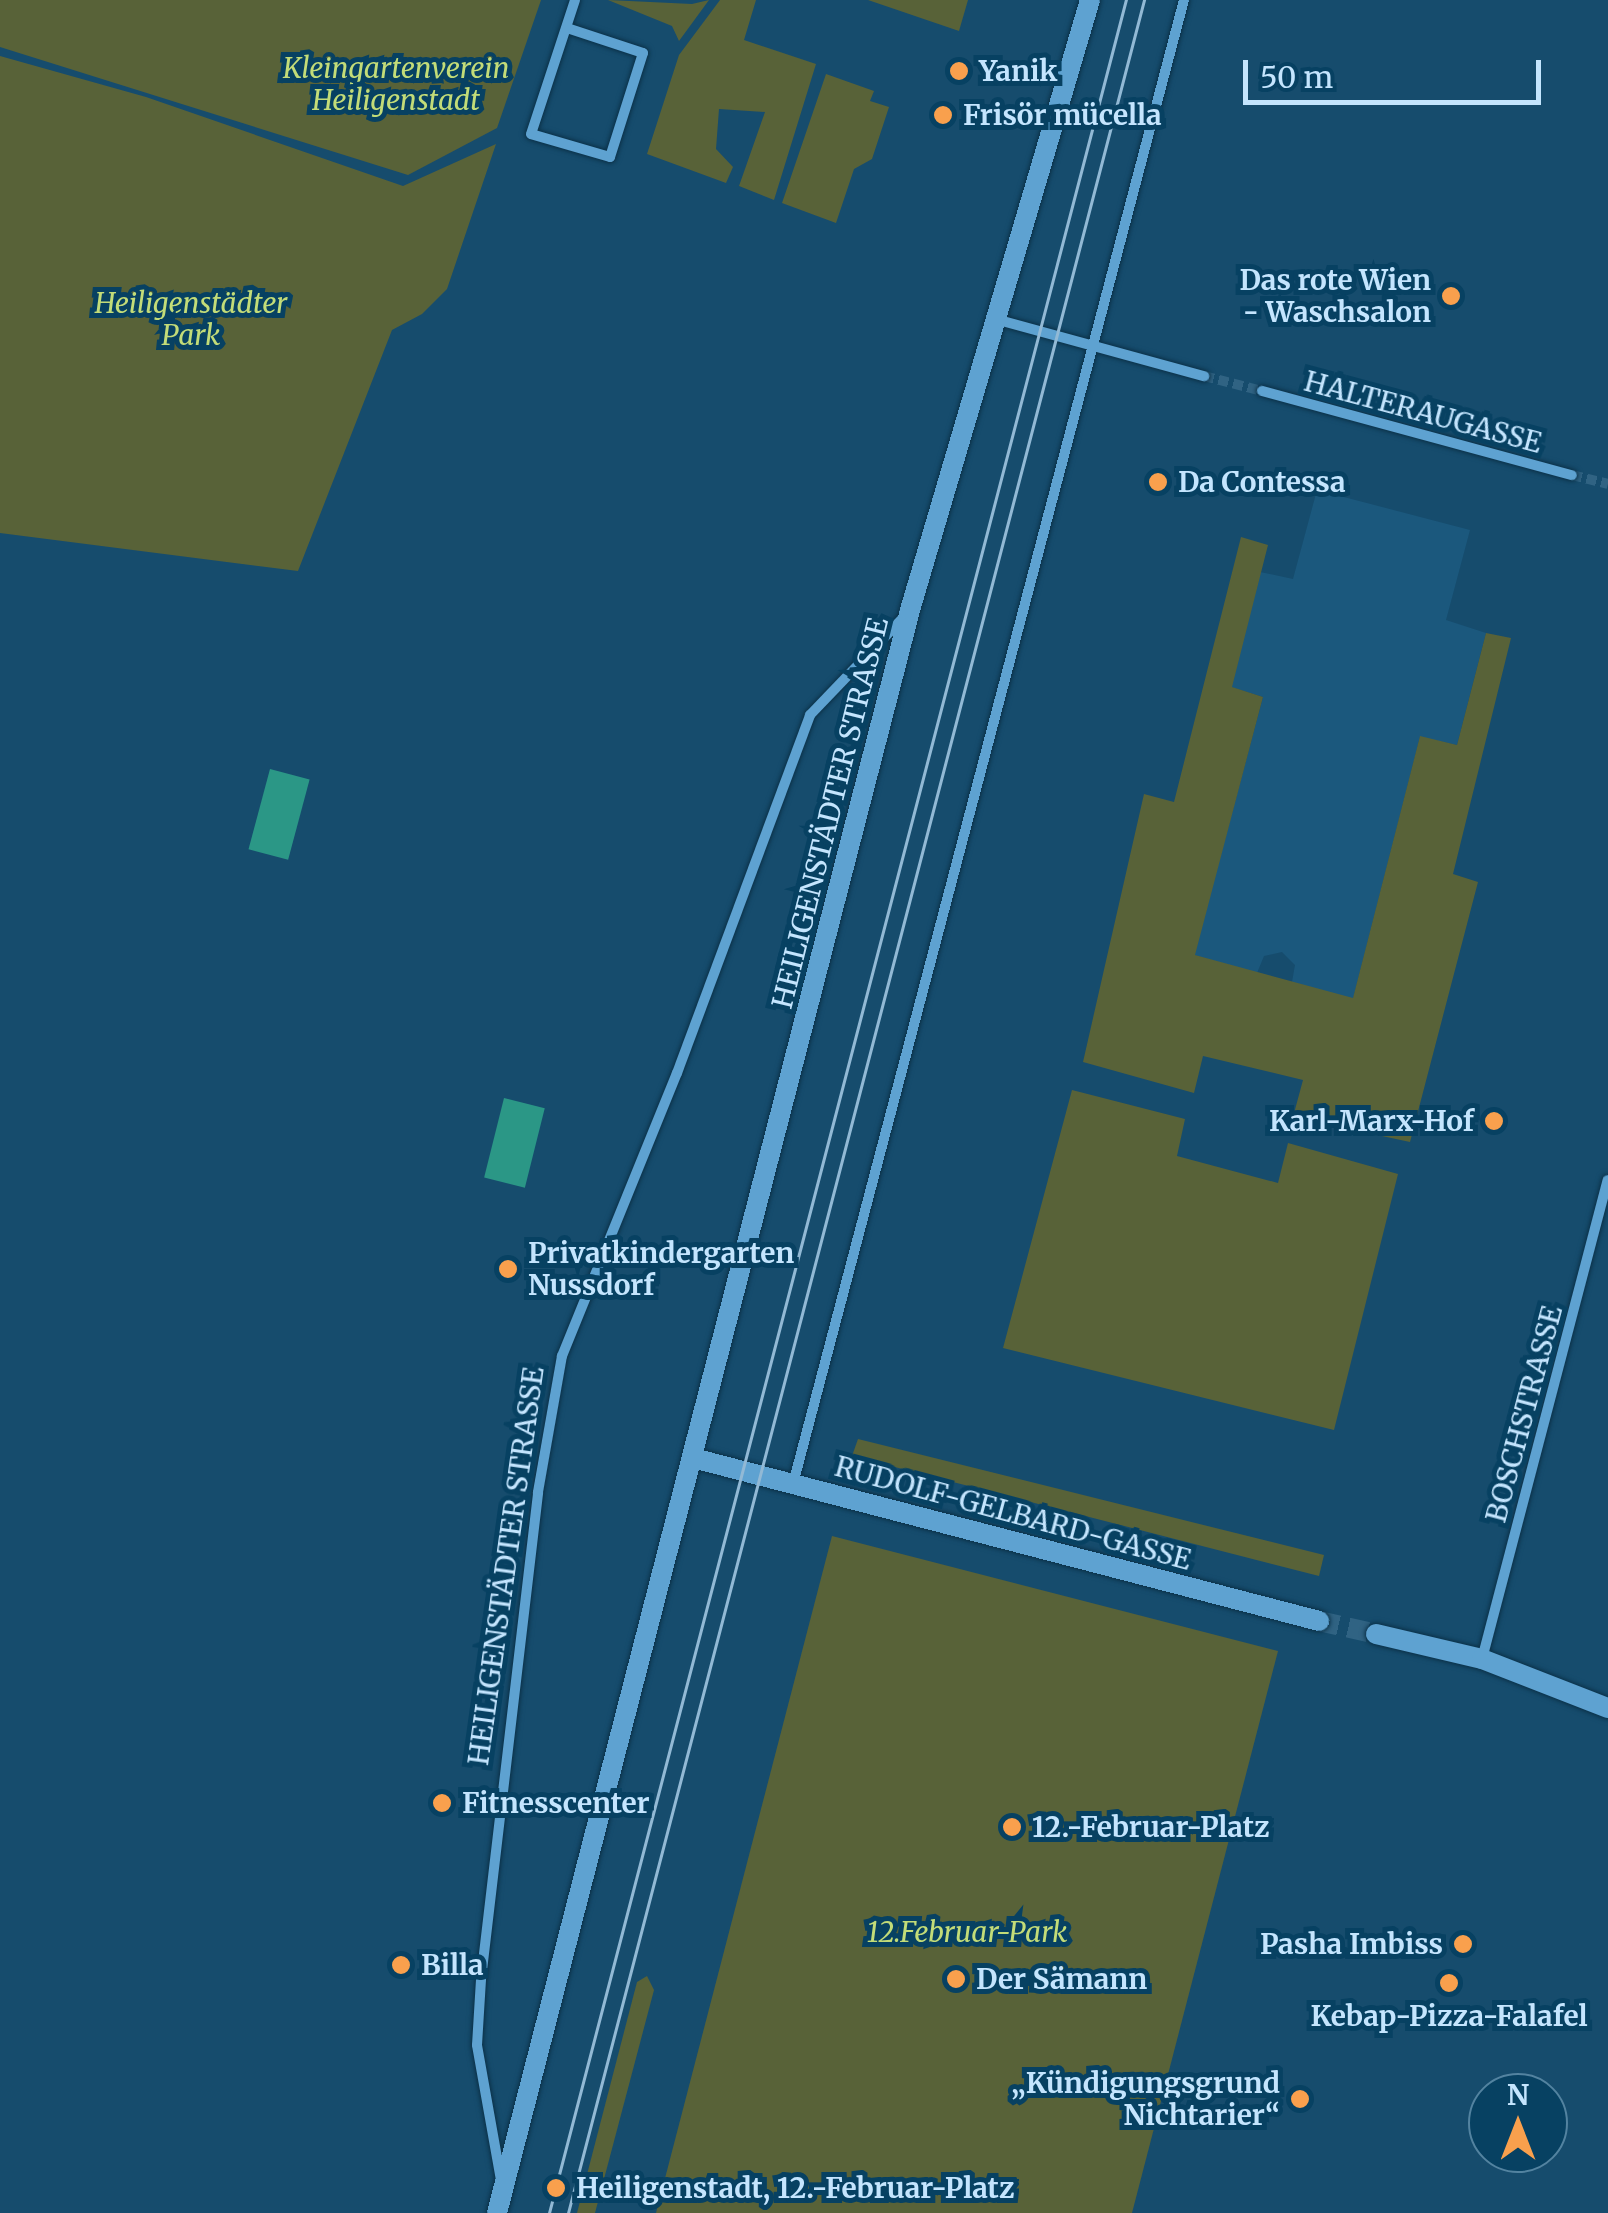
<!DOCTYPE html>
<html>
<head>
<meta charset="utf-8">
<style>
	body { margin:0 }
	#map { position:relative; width:1608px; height:2213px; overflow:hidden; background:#164c6d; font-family:Merriweather,serif }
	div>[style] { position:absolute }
	.built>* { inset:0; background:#1b587d }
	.green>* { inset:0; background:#586238 }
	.water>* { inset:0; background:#2b9786; transform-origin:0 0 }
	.street-tunnel>* { height:10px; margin-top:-5px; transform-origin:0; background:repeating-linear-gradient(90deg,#306383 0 10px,transparent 0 15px) }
	.secondary-tunnel>* { height:20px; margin-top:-10px; transform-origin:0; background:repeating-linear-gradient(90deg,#306383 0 20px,transparent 0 30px) }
	.roads { filter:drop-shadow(0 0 2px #0b3148) drop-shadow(0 0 2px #0b3148) }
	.street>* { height:10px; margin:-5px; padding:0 5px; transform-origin:5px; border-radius:5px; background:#5ea2d1 }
	.secondary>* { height:20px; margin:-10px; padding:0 10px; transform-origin:10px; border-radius:10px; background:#5ea2d1 }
	.tram>* { height:2.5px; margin:-1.25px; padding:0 1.25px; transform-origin:1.25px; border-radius:1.25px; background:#92b9d5 }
	.dots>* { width:28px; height:28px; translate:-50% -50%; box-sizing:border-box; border:5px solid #074162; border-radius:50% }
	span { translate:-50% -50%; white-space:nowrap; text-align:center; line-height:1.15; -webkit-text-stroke:10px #074162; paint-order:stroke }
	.park-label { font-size:28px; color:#c3dc78; font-style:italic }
	.poi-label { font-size:28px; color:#c4e5fe; font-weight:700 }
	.left { translate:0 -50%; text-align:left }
	.right { translate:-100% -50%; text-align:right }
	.street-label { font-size:28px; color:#c4e5fe }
	.north { position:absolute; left:1468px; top:2073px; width:100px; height:100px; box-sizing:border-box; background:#074162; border:2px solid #5383a0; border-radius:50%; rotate:0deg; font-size:28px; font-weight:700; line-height:40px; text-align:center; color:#c4e5fe }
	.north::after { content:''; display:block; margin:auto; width:35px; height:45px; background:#f9a04d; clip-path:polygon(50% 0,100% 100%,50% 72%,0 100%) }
	.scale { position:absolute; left:1243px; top:60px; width:298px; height:45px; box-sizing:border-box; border:5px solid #c4e5fe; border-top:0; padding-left:12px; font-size:30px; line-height:35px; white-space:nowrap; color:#c4e5fe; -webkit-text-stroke:8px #074162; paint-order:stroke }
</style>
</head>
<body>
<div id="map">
	<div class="built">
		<i style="clip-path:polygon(1317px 490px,1470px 530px,1446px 620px,1486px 633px,1457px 745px,1420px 737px,1353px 999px,1292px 982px,1295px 965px,1282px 952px,1264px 956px,1257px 973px,1194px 955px,1263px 697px,1231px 687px,1260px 572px,1293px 579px)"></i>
	</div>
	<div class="green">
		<i style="clip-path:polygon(0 0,541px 0,497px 128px,408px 175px,0 47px)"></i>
		<i style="clip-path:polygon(608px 0,692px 4px,709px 0,679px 41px,672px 26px)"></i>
		<i style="clip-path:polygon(720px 0,756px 0,744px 40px,816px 64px,774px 200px,739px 186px,765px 112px,719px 109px,716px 149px,733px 167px,726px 183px,647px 154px,679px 55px)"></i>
		<i style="clip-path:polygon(868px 0,968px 0,959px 31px)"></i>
		<i style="clip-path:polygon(0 56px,146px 97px,403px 186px,496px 144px,447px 289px,422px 314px,392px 330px,298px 571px,0 533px)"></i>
		<i style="clip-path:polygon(826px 74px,874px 91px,870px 101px,889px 107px,872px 159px,854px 169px,836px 223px,782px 203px)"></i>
		<i style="clip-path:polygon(1241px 537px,1268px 545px,1232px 687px,1263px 697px,1195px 955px,1353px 998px,1420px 736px,1457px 745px,1486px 633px,1511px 638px,1453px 874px,1478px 882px,1410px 1142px,1293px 1117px,1303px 1080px,1203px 1056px,1194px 1093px,1083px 1062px,1144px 794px,1174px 802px)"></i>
		<i style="clip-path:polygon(1072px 1090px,1185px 1119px,1177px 1156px,1278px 1183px,1288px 1143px,1398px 1174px,1334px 1430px,1003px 1348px)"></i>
		<i style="clip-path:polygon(858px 1439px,1324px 1555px,1319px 1576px,852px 1456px)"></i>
		<i style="clip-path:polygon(832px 1536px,1278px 1651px,1132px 2213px,656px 2213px)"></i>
		<i style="clip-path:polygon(647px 1976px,654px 1990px,595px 2213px,577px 2213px,637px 1982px)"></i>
	</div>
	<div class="water">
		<i style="left:270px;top:769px;width:41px;height:83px;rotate:15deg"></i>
		<i style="left:504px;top:1098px;width:42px;height:82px;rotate:14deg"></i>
	</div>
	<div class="street-tunnel">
		<i style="left:1204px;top:376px;width:60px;rotate:14.5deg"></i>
		<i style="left:1572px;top:475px;width:37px;rotate:14deg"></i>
	</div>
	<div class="secondary-tunnel">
		<i style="left:1319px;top:1621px;width:58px;rotate:12.8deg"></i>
	</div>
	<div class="roads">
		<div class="street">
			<i style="left:567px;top:28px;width:80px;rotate:18.2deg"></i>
			<i style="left:643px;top:53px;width:109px;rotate:107.6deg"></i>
			<i style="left:610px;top:157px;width:82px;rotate:-163.8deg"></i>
			<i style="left:531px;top:134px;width:141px;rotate:-71.8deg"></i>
			<i style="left:995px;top:319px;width:217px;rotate:15.3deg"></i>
			<i style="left:1262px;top:391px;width:321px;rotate:15.2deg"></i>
			<i style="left:793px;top:1484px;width:1535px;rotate:-75.24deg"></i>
			<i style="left:1482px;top:1659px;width:495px;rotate:-75.3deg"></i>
			<i style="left:501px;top:2180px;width:137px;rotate:-100.1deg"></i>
			<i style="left:477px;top:2045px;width:66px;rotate:-86.5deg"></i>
			<i style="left:481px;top:1979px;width:490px;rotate:-83.3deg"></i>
			<i style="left:538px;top:1492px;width:138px;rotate:-80deg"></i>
			<i style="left:562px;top:1356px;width:305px;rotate:-67.9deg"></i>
			<i style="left:677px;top:1073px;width:382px;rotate:-69.6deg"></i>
			<i style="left:810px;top:715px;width:139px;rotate:-46.2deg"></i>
		</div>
		<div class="secondary">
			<i style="left:693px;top:1458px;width:647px;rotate:14.59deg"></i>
			<i style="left:1376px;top:1634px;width:109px;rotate:13.3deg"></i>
			<i style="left:1482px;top:1659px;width:135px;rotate:21.3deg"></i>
			<i style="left:497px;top:2213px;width:1655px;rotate:-75.55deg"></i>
			<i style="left:910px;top:610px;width:636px;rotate:-73.56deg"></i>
		</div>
	</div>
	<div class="tram">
		<i style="left:549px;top:2213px;width:2287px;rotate:-75.39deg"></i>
		<i style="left:568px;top:2213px;width:2287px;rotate:-75.41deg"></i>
	</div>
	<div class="dots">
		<i style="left:959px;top:71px;background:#f9a04d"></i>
		<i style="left:943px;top:115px;background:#f9a04d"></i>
		<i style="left:1451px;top:296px;background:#f9a04d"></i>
		<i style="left:1158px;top:482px;background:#f9a04d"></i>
		<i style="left:1494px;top:1121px;background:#f9a04d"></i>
		<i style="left:508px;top:1269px;background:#f9a04d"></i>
		<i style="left:442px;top:1803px;background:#f9a04d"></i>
		<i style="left:1012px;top:1827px;background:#f9a04d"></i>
		<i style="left:1463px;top:1944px;background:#f9a04d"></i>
		<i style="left:401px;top:1965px;background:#f9a04d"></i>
		<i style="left:956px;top:1979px;background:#f9a04d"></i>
		<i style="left:1449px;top:1983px;background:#f9a04d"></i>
		<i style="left:1300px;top:2099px;background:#f9a04d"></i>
		<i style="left:556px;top:2188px;background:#f9a04d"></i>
	</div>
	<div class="park-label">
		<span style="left:396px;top:84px">Kleingartenverein<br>Heiligenstadt</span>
		<span style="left:191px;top:319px">Heiligenstädter<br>Park</span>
		<span style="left:967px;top:1932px">12.Februar-Park</span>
	</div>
	<div class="poi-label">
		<span class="left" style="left:979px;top:71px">Yanik</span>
		<span class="left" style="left:963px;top:115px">Frisör mücella</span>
		<span class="right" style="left:1431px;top:296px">Das rote Wien<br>- Waschsalon</span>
		<span class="left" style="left:1178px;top:482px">Da Contessa</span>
		<span class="right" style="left:1474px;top:1121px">Karl-Marx-Hof</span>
		<span class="left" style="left:528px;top:1269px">Privatkindergarten<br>Nussdorf</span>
		<span class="left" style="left:462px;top:1803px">Fitnesscenter</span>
		<span class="left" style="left:1032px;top:1827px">12.-Februar-Platz</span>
		<span class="right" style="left:1443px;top:1944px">Pasha Imbiss</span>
		<span class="left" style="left:421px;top:1965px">Billa</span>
		<span class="left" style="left:976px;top:1979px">Der Sämann</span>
		<span style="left:1449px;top:2016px">Kebap-Pizza-Falafel</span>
		<span class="right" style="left:1280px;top:2099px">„Kündigungsgrund<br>Nichtarier“</span>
		<span class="left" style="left:576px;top:2188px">Heiligenstadt, 12.-Februar-Platz</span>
	</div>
	<div class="street-label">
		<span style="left:1423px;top:412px;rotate:15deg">HALTERAUGASSE</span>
		<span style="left:830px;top:813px;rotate:-76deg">HEILIGENSTÄDTER STRASSE</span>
		<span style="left:1524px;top:1414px;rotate:-75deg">BOSCHSTRASSE</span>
		<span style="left:1013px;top:1513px;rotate:15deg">RUDOLF-GELBARD-GASSE</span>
		<span style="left:506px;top:1566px;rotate:-82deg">HEILIGENSTÄDTER STRASSE</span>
	</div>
	<div class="north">N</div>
	<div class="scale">50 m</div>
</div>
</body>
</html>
